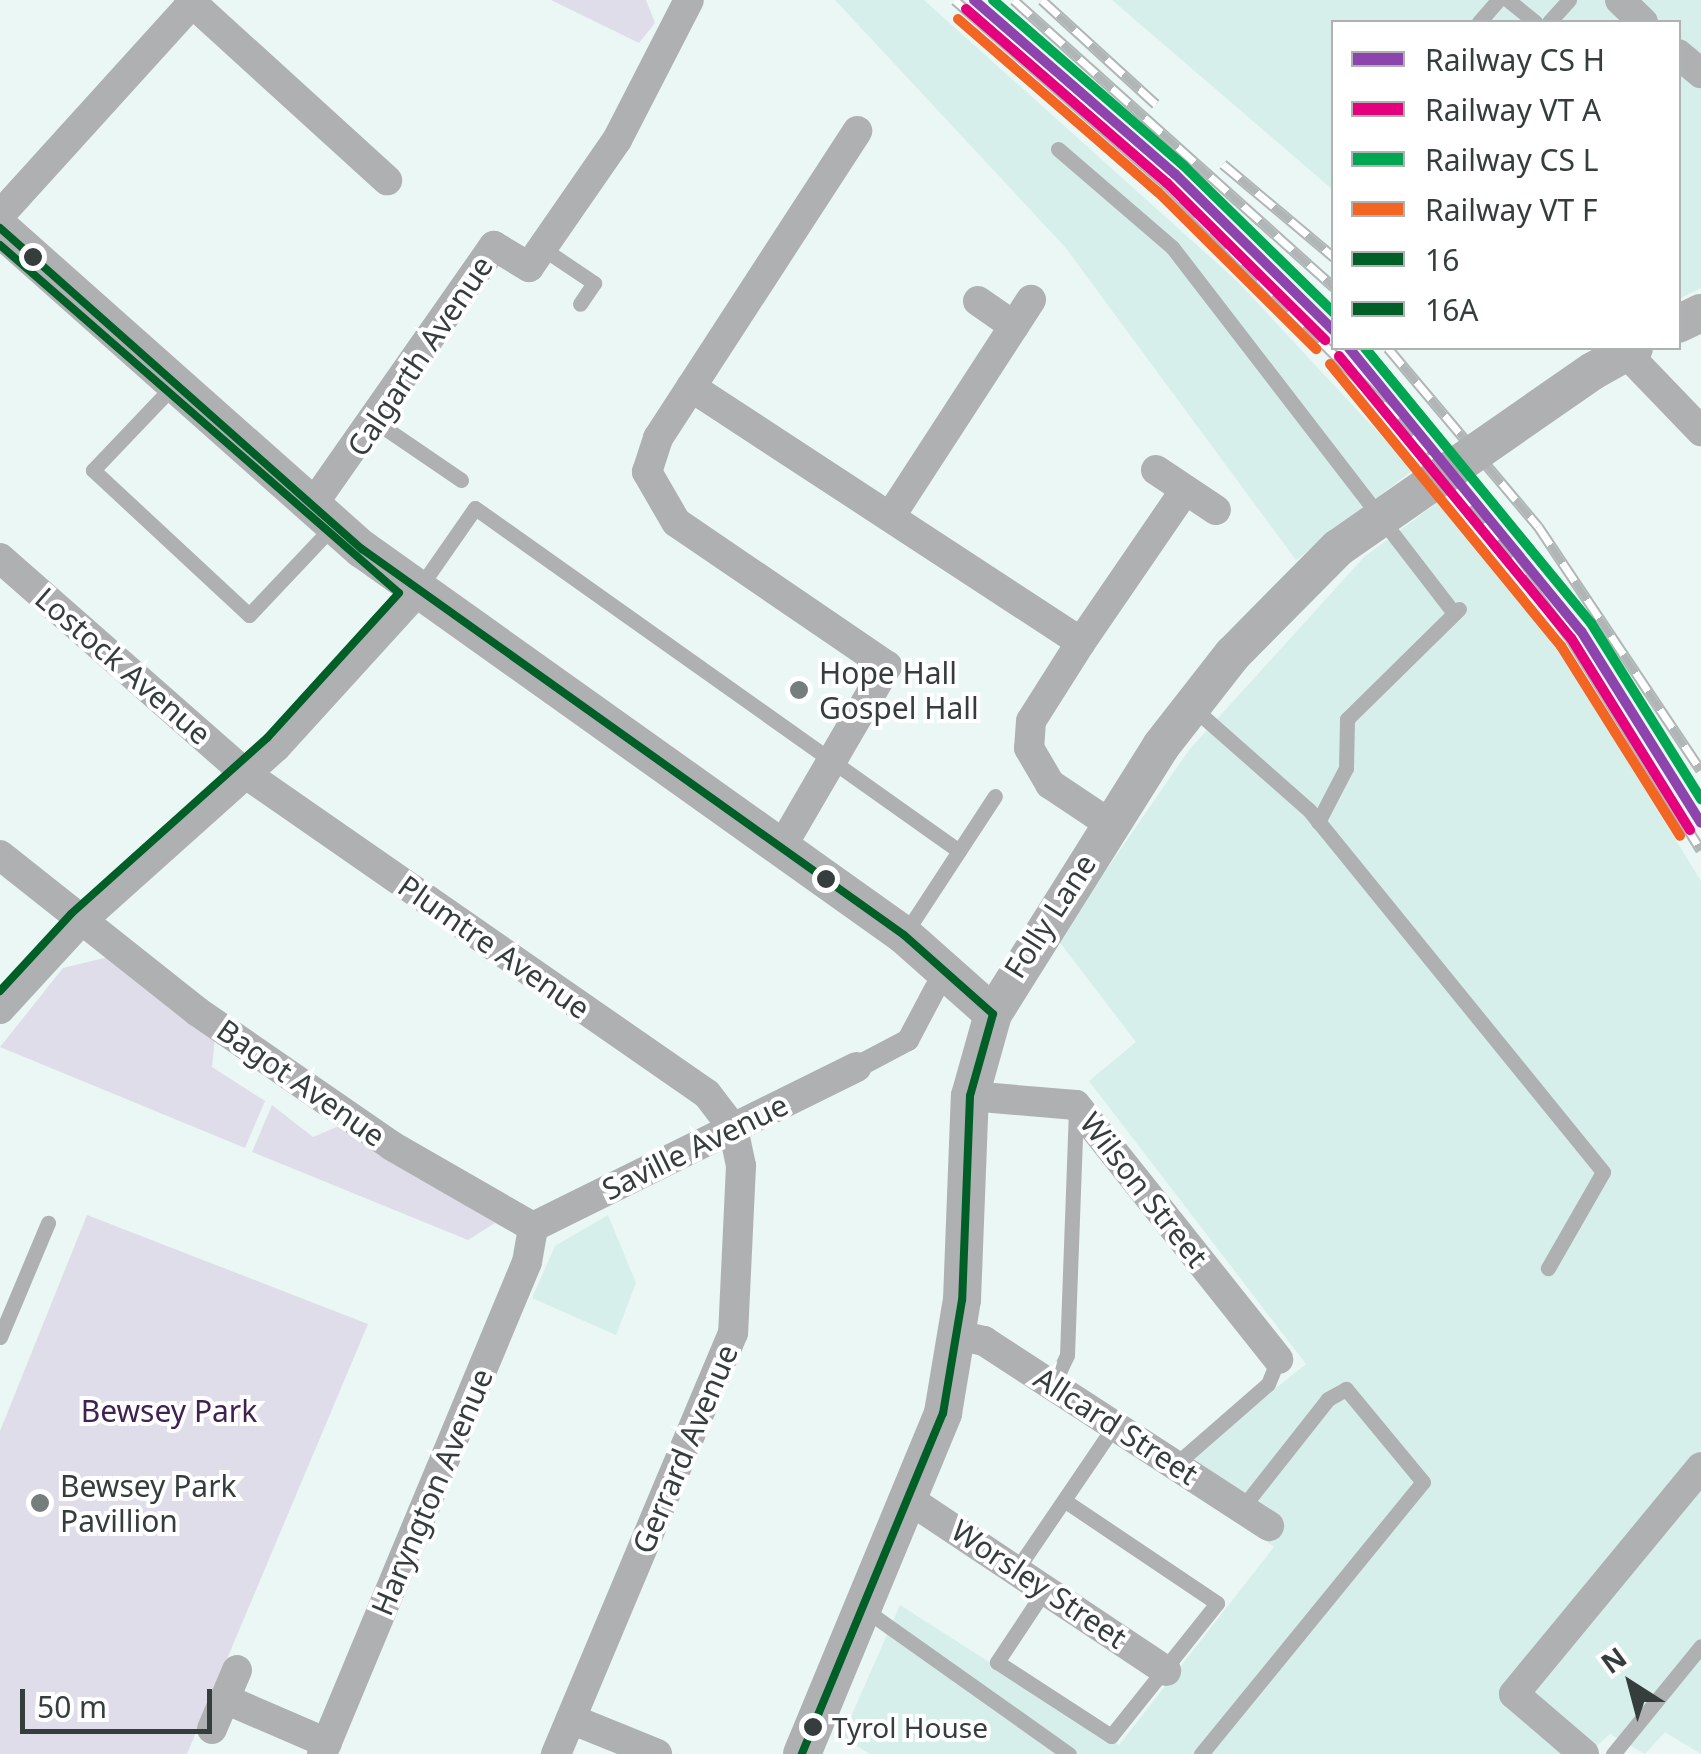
<!DOCTYPE html>
<html>
<head>
<meta charset="utf-8">
<style>
	body { margin:0 }
	#map { position:relative; width:1701px; height:1754px; overflow:hidden; background:#eaf7f4; font-family:"Noto Sans",sans-serif }
	div>[style] { position:absolute }
	.built>* { inset:0; background:#d7efeb }
	.green>* { inset:0; background:#e0ddea }
	.service>* { height:15px; margin:-7.5px; padding:0 7.5px; transform-origin:7.5px; border-radius:7.5px; background:#afb0b2 }
	.pedestrian>* { height:22px; margin:-11px; padding:0 11px; transform-origin:11px; border-radius:11px; background:#afb0b2 }
	.minor>* { height:30px; margin:-15px; padding:0 15px; transform-origin:15px; border-radius:15px; background:#afb0b2 }
	.tertiary>* { height:38px; margin:-19px; padding:0 19px; transform-origin:19px; border-radius:19px; background:#afb0b2 }
	.rail>* { height:11px; margin-top:-5.5px; transform-origin:0; background:repeating-linear-gradient(90deg,#fff 0 22px,#b0b5b5 0 44px); box-sizing:border-box; border-block:2px solid #b0b5b5 }
	.tertiary-bridge>* { height:38px; margin:-19px; padding:0 19px; transform-origin:19px; border-radius:19px; background:#afb0b2 }
	.bus-1>* { height:8px; margin:-4px; padding:0 4px; transform-origin:4px; border-radius:4px; background:#005f27 }
	.bus-2>* { height:8px; margin:-4px; padding:0 4px; transform-origin:4px; border-radius:4px; background:#005f27 }
	.rail-1>* { height:10px; margin:-5px; padding:0 5px; transform-origin:5px; border-radius:5px; background:#8e44ad }
	.rail-2>* { height:10px; margin:-5px; padding:0 5px; transform-origin:5px; border-radius:5px; background:#e5007d }
	.rail-3>* { height:10px; margin:-5px; padding:0 5px; transform-origin:5px; border-radius:5px; background:#00a651 }
	.rail-4>* { height:10px; margin:-5px; padding:0 5px; transform-origin:5px; border-radius:5px; background:#f26522 }
	.dots>* { width:28px; height:28px; translate:-50% -50%; box-sizing:border-box; border:5px solid #fff; border-radius:50% }
	span { translate:-50% -50%; white-space:nowrap; text-align:center; line-height:1.15; -webkit-text-stroke:8px #fff; paint-order:stroke }
	.bus-label { font-size:28px; color:#353e3d }
	.left { translate:0 -50%; text-align:left }
	.street-label { font-size:30px; color:#353e3d }
	.poi-label { font-size:30px; color:#353e3d }
	.park-label { font-size:30px; color:#412151 }
	.legend { position:absolute; left:1331px; top:20px; width:350px; height:330px; box-sizing:border-box; background:#fff; border:2px solid #aeb2b1; margin:0; padding:12px 18px; list-style:none; font-size:30px; color:#353e3d }
	.legend li { display:flex; align-items:center; gap:20px; height:50px }
	.legend b { width:50px; border:2px solid #aeb2b1 }
	.north { position:absolute; left:1581px; top:1634px; width:100px; height:100px; -webkit-text-stroke:8px #fff; paint-order:stroke; rotate:324deg; font-size:28px; font-weight:700; line-height:40px; text-align:center; color:#353e3d }
	.north::after { content:''; display:block; margin:auto; width:35px; height:45px; background:#353e3d; clip-path:polygon(50% 0,100% 100%,50% 72%,0 100%) }
	.scale { position:absolute; left:20px; top:1689px; width:192px; height:45px; box-sizing:border-box; border:5px solid #353e3d; border-top:0; padding-left:12px; font-size:30px; line-height:35px; white-space:nowrap; color:#353e3d; -webkit-text-stroke:8px #fff; paint-order:stroke }
</style>
</head>
<body>
<div id="map">
	<div class="built">
		<i style="clip-path:polygon(835px 0,924px 0,1238px 282px,1413px 470px,1296px 560px,1065px 247px)"></i>
		<i style="clip-path:polygon(1112px 0,1701px 0,1701px 288px,1679px 299px,1678px 22px,1334px 22px,1333px 190px)"></i>
		<i style="clip-path:polygon(1442px 499px,1559px 650px,1701px 881px,1701px 1754px,1665px 1732px,1645px 1754px,1610px 1734px,1588px 1754px,870px 1754px,842px 1737px,900px 1605px,1119px 1745px,1274px 1547px,1179px 1481px,1207px 1443px,1306px 1364px,1089px 1081px,1136px 1042px,1058px 940px,1189px 750px,1364px 557px)"></i>
		<i style="clip-path:polygon(608px 1215px,636px 1283px,616px 1335px,532px 1298px,555px 1246px)"></i>
	</div>
	<div class="green">
		<i style="clip-path:polygon(551px 0,646px 0,655px 23px,639px 43px)"></i>
		<i style="clip-path:polygon(108px 957px,215px 1038px,212px 1067px,265px 1101px,245px 1148px,0 1047px,63px 968px)"></i>
		<i style="clip-path:polygon(272px 1105px,313px 1137px,339px 1126px,495px 1223px,468px 1240px,252px 1152px)"></i>
		<i style="clip-path:polygon(87px 1215px,368px 1324px,187px 1754px,0 1754px,0 1431px)"></i>
	</div>
	<div class="service">
		<i style="left:1508px;top:0;width:35px;rotate:39deg"></i>
		<i style="left:1479px;top:22px;width:29px;rotate:-49deg"></i>
		<i style="left:1549px;top:22px;width:30px;rotate:-48deg"></i>
		<i style="left:1058px;top:149px;width:150px;rotate:40.7deg"></i>
		<i style="left:1172px;top:247px;width:462px;rotate:52.4deg"></i>
		<i style="left:542px;top:248px;width:63px;rotate:33.9deg"></i>
		<i style="left:594px;top:283px;width:25px;rotate:124deg"></i>
		<i style="left:175px;top:384px;width:119px;rotate:133.6deg"></i>
		<i style="left:93px;top:470px;width:213px;rotate:42.9deg"></i>
		<i style="left:249px;top:615px;width:124px;rotate:-46.6deg"></i>
		<i style="left:376px;top:422px;width:103px;rotate:34.3deg"></i>
		<i style="left:420px;top:587px;width:96px;rotate:-55.2deg"></i>
		<i style="left:475px;top:508px;width:593px;rotate:35.32deg"></i>
		<i style="left:1191px;top:706px;width:157px;rotate:41.4deg"></i>
		<i style="left:1309px;top:810px;width:466px;rotate:50.9deg"></i>
		<i style="left:1603px;top:1172px;width:111px;rotate:119.8deg"></i>
		<i style="left:1318px;top:822px;width:61px;rotate:-62.6deg"></i>
		<i style="left:1346px;top:768px;width:49px;rotate:-88.8deg"></i>
		<i style="left:1347px;top:719px;width:157px;rotate:-44.5deg"></i>
		<i style="left:904px;top:935px;width:166px;rotate:-56.8deg"></i>
		<i style="left:0;top:1337px;width:124px;rotate:-67.2deg"></i>
		<i style="left:1053px;top:1385px;width:33px;rotate:-65deg"></i>
		<i style="left:1067px;top:1355px;width:246px;rotate:-87.9deg"></i>
		<i style="left:1175px;top:1465px;width:123px;rotate:-41.1deg"></i>
		<i style="left:1268px;top:1384px;width:27px;rotate:-68deg"></i>
		<i style="left:1017px;top:1569px;width:174px;rotate:-55.8deg"></i>
		<i style="left:1046px;top:1588px;width:89px;rotate:123.5deg"></i>
		<i style="left:997px;top:1662px;width:136px;rotate:33deg"></i>
		<i style="left:1111px;top:1736px;width:170px;rotate:-51.4deg"></i>
		<i style="left:1217px;top:1603px;width:184px;rotate:-146.1deg"></i>
		<i style="left:864px;top:1609px;width:251px;rotate:35.3deg"></i>
		<i style="left:1201px;top:1754px;width:351px;rotate:-50.8deg"></i>
		<i style="left:1423px;top:1482px;width:121px;rotate:-129.6deg"></i>
		<i style="left:1346px;top:1389px;width:21px;rotate:151deg"></i>
		<i style="left:1328px;top:1399px;width:139px;rotate:128.3deg"></i>
		<i style="left:1613px;top:1754px;width:139px;rotate:-50.8deg"></i>
	</div>
	<div class="pedestrian">
		<i style="left:857px;top:1067px;width:58px;rotate:-27.9deg"></i>
		<i style="left:908px;top:1040px;width:58px;rotate:-62.1deg"></i>
	</div>
	<div class="minor">
		<i style="left:189px;top:0;width:268px;rotate:42.3deg"></i>
		<i style="left:1620px;top:0;width:32px;rotate:44deg"></i>
		<i style="left:1678px;top:54px;width:30px;rotate:40deg"></i>
		<i style="left:0;top:215px;width:290px;rotate:-47.8deg"></i>
		<i style="left:978px;top:301px;width:44px;rotate:34.8deg"></i>
		<i style="left:1625px;top:352px;width:110px;rotate:46.1deg"></i>
		<i style="left:691px;top:387px;width:466px;rotate:33.2deg"></i>
		<i style="left:1081px;top:642px;width:93px;rotate:122.3deg"></i>
		<i style="left:1031px;top:721px;width:27px;rotate:94deg"></i>
		<i style="left:1029px;top:748px;width:42px;rotate:59.7deg"></i>
		<i style="left:1050px;top:784px;width:72px;rotate:33.7deg"></i>
		<i style="left:1156px;top:470px;width:72px;rotate:33.7deg"></i>
		<i style="left:311px;top:507px;width:319px;rotate:-55deg"></i>
		<i style="left:494px;top:246px;width:41px;rotate:31deg"></i>
		<i style="left:529px;top:267px;width:155px;rotate:-55.3deg"></i>
		<i style="left:617px;top:140px;width:157px;rotate:-62.8deg"></i>
		<i style="left:890px;top:517px;width:259px;rotate:-57deg"></i>
		<i style="left:0;top:558px;width:327px;rotate:41.3deg"></i>
		<i style="left:246px;top:774px;width:561px;rotate:34.77deg"></i>
		<i style="left:707px;top:1094px;width:43px;rotate:52.6deg"></i>
		<i style="left:733px;top:1128px;width:39px;rotate:78deg"></i>
		<i style="left:741px;top:1166px;width:167px;rotate:92.7deg"></i>
		<i style="left:733px;top:1333px;width:457px;rotate:112.8deg"></i>
		<i style="left:1081px;top:642px;width:184px;rotate:-55.6deg"></i>
		<i style="left:781px;top:848px;width:211px;rotate:-59.8deg"></i>
		<i style="left:887px;top:666px;width:255px;rotate:-145.7deg"></i>
		<i style="left:676px;top:522px;width:58px;rotate:-120.1deg"></i>
		<i style="left:647px;top:472px;width:36px;rotate:-72deg"></i>
		<i style="left:658px;top:438px;width:366px;rotate:-57deg"></i>
		<i style="left:0;top:855px;width:253px;rotate:38.4deg"></i>
		<i style="left:198px;top:1012px;width:236px;rotate:34.6deg"></i>
		<i style="left:392px;top:1146px;width:163px;rotate:29.9deg"></i>
		<i style="left:0;top:1009px;width:117px;rotate:-47.4deg"></i>
		<i style="left:79px;top:923px;width:264px;rotate:-41.8deg"></i>
		<i style="left:276px;top:747px;width:210px;rotate:-47.7deg"></i>
		<i style="left:970px;top:1096px;width:106px;rotate:4.9deg"></i>
		<i style="left:1076px;top:1105px;width:325px;rotate:51.5deg"></i>
		<i style="left:533px;top:1227px;width:361px;rotate:-26.3deg"></i>
		<i style="left:958px;top:1335px;width:27px;rotate:13deg"></i>
		<i style="left:984px;top:1341px;width:340px;rotate:33deg"></i>
		<i style="left:910px;top:1500px;width:308px;rotate:33.7deg"></i>
		<i style="left:225px;top:1699px;width:111px;rotate:23.3deg"></i>
		<i style="left:571px;top:1719px;width:93px;rotate:22.1deg"></i>
		<i style="left:212px;top:1729px;width:64px;rotate:-67deg"></i>
		<i style="left:322px;top:1754px;width:533px;rotate:-67.38deg"></i>
		<i style="left:527px;top:1262px;width:36px;rotate:-80deg"></i>
		<i style="left:1584px;top:1754px;width:92px;rotate:-139.4deg"></i>
		<i style="left:1514px;top:1694px;width:294px;rotate:-50.5deg"></i>
	</div>
	<div class="tertiary">
		<i style="left:0;top:228px;width:484px;rotate:41.6deg"></i>
		<i style="left:362px;top:549px;width:665px;rotate:35.46deg"></i>
		<i style="left:904px;top:935px;width:119px;rotate:41.6deg"></i>
		<i style="left:1678px;top:324px;width:25px;rotate:-26deg"></i>
		<i style="left:1593px;top:371px;width:47px;rotate:-29.3deg"></i>
		<i style="left:802px;top:1754px;width:369px;rotate:-67.5deg"></i>
		<i style="left:943px;top:1413px;width:115px;rotate:-80.5deg"></i>
		<i style="left:962px;top:1300px;width:204px;rotate:-87.8deg"></i>
		<i style="left:970px;top:1096px;width:85px;rotate:-74.3deg"></i>
		<i style="left:993px;top:1014px;width:316px;rotate:-57.9deg"></i>
		<i style="left:1161px;top:746px;width:117px;rotate:-52deg"></i>
		<i style="left:1233px;top:654px;width:149px;rotate:-45.3deg"></i>
	</div>
	<div class="rail">
		<i style="left:955px;top:0;width:280px;rotate:41.1deg"></i>
		<i style="left:1166px;top:184px;width:378px;rotate:45.4deg"></i>
		<i style="left:1431px;top:453px;width:231px;rotate:53.1deg"></i>
		<i style="left:1570px;top:638px;width:249px;rotate:58.3deg"></i>
		<i style="left:1014px;top:0;width:430px;rotate:41.9deg"></i>
		<i style="left:1042px;top:0;width:154px;rotate:42.4deg"></i>
		<i style="left:1223px;top:164px;width:145px;rotate:40deg"></i>
		<i style="left:1388px;top:348px;width:233px;rotate:49.9deg"></i>
		<i style="left:1538px;top:526px;width:293px;rotate:56.3deg"></i>
	</div>
	<div class="tertiary-bridge">
		<i style="left:1338px;top:548px;width:310px;rotate:-34.8deg"></i>
	</div>
	<div class="bus-1">
		<i style="left:0;top:228px;width:484px;rotate:41.6deg"></i>
		<i style="left:362px;top:549px;width:665px;rotate:35.46deg"></i>
		<i style="left:904px;top:935px;width:119px;rotate:41.6deg"></i>
		<i style="left:993px;top:1014px;width:85px;rotate:105.7deg"></i>
		<i style="left:970px;top:1096px;width:204px;rotate:92.2deg"></i>
		<i style="left:962px;top:1300px;width:115px;rotate:99.5deg"></i>
		<i style="left:943px;top:1413px;width:369px;rotate:112.5deg"></i>
	</div>
	<div class="bus-2">
		<i style="left:0;top:245px;width:529px;rotate:41.09deg"></i>
		<i style="left:399px;top:593px;width:196px;rotate:132.3deg"></i>
		<i style="left:267px;top:738px;width:263px;rotate:138.1deg"></i>
		<i style="left:71px;top:914px;width:105px;rotate:132.7deg"></i>
	</div>
	<div class="rail-1">
		<i style="left:974px;top:0;width:266px;rotate:40.9deg"></i>
		<i style="left:1175px;top:174px;width:223px;rotate:44.6deg"></i>
		<i style="left:1349px;top:348px;width:366px;rotate:50.7deg"></i>
		<i style="left:1581px;top:631px;width:226px;rotate:58deg"></i>
	</div>
	<div class="rail-2">
		<i style="left:966px;top:9px;width:266px;rotate:40.9deg"></i>
		<i style="left:1167px;top:183px;width:223px;rotate:44.8deg"></i>
		<i style="left:1339px;top:356px;width:365px;rotate:50.6deg"></i>
		<i style="left:1571px;top:638px;width:226px;rotate:58.2deg"></i>
	</div>
	<div class="rail-3">
		<i style="left:993px;top:0;width:252px;rotate:41deg"></i>
		<i style="left:1183px;top:165px;width:211px;rotate:44.4deg"></i>
		<i style="left:1365px;top:348px;width:356px;rotate:50.6deg"></i>
		<i style="left:1591px;top:623px;width:208px;rotate:58deg"></i>
	</div>
	<div class="rail-4">
		<i style="left:958px;top:19px;width:264px;rotate:40.9deg"></i>
		<i style="left:1158px;top:192px;width:223px;rotate:44.8deg"></i>
		<i style="left:1330px;top:364px;width:365px;rotate:50.7deg"></i>
		<i style="left:1561px;top:646px;width:224px;rotate:57.9deg"></i>
	</div>
	<div class="dots">
		<i style="left:33px;top:257px;background:#353e3d"></i>
		<i style="left:799px;top:690px;background:#747f7d"></i>
		<i style="left:826px;top:879px;background:#353e3d"></i>
		<i style="left:40px;top:1503px;background:#747f7d"></i>
		<i style="left:813px;top:1727px;background:#353e3d"></i>
	</div>
	<div class="bus-label">
		<span class="left" style="left:832px;top:1727px">Tyrol House</span>
	</div>
	<div class="street-label">
		<span style="left:420px;top:356px;rotate:-56deg">Calgarth Avenue</span>
		<span style="left:123px;top:666px;rotate:41deg">Lostock Avenue</span>
		<span style="left:1050px;top:916px;rotate:-57deg">Folly Lane</span>
		<span style="left:494px;top:947px;rotate:35deg">Plumtre Avenue</span>
		<span style="left:301px;top:1083px;rotate:35deg">Bagot Avenue</span>
		<span style="left:695px;top:1147px;rotate:-26deg">Saville Avenue</span>
		<span style="left:1144px;top:1190px;rotate:52deg">Wilson Street</span>
		<span style="left:1116px;top:1426px;rotate:33deg">Allcard Street</span>
		<span style="left:685px;top:1449px;rotate:-67deg">Gerrard Avenue</span>
		<span style="left:432px;top:1492px;rotate:-67deg">Haryngton Avenue</span>
		<span style="left:1039px;top:1584px;rotate:34deg">Worsley Street</span>
	</div>
	<div class="poi-label">
		<span class="left" style="left:819px;top:690px">Hope Hall<br>Gospel Hall</span>
		<span class="left" style="left:60px;top:1503px">Bewsey Park<br>Pavillion</span>
	</div>
	<div class="park-label">
		<span style="left:169px;top:1411px">Bewsey Park</span>
	</div>
	<ul class="legend">
	<li><b style="height:12px;background:#8e44ad"></b>Railway CS H</li>
	<li><b style="height:12px;background:#e5007d"></b>Railway VT A</li>
	<li><b style="height:12px;background:#00a651"></b>Railway CS L</li>
	<li><b style="height:12px;background:#f26522"></b>Railway VT F</li>
	<li><b style="height:12px;background:#005f27"></b>16</li>
	<li><b style="height:12px;background:#005f27"></b>16A</li>
	</ul>
	<div class="north">N</div>
	<div class="scale">50 m</div>
</div>
</body>
</html>
